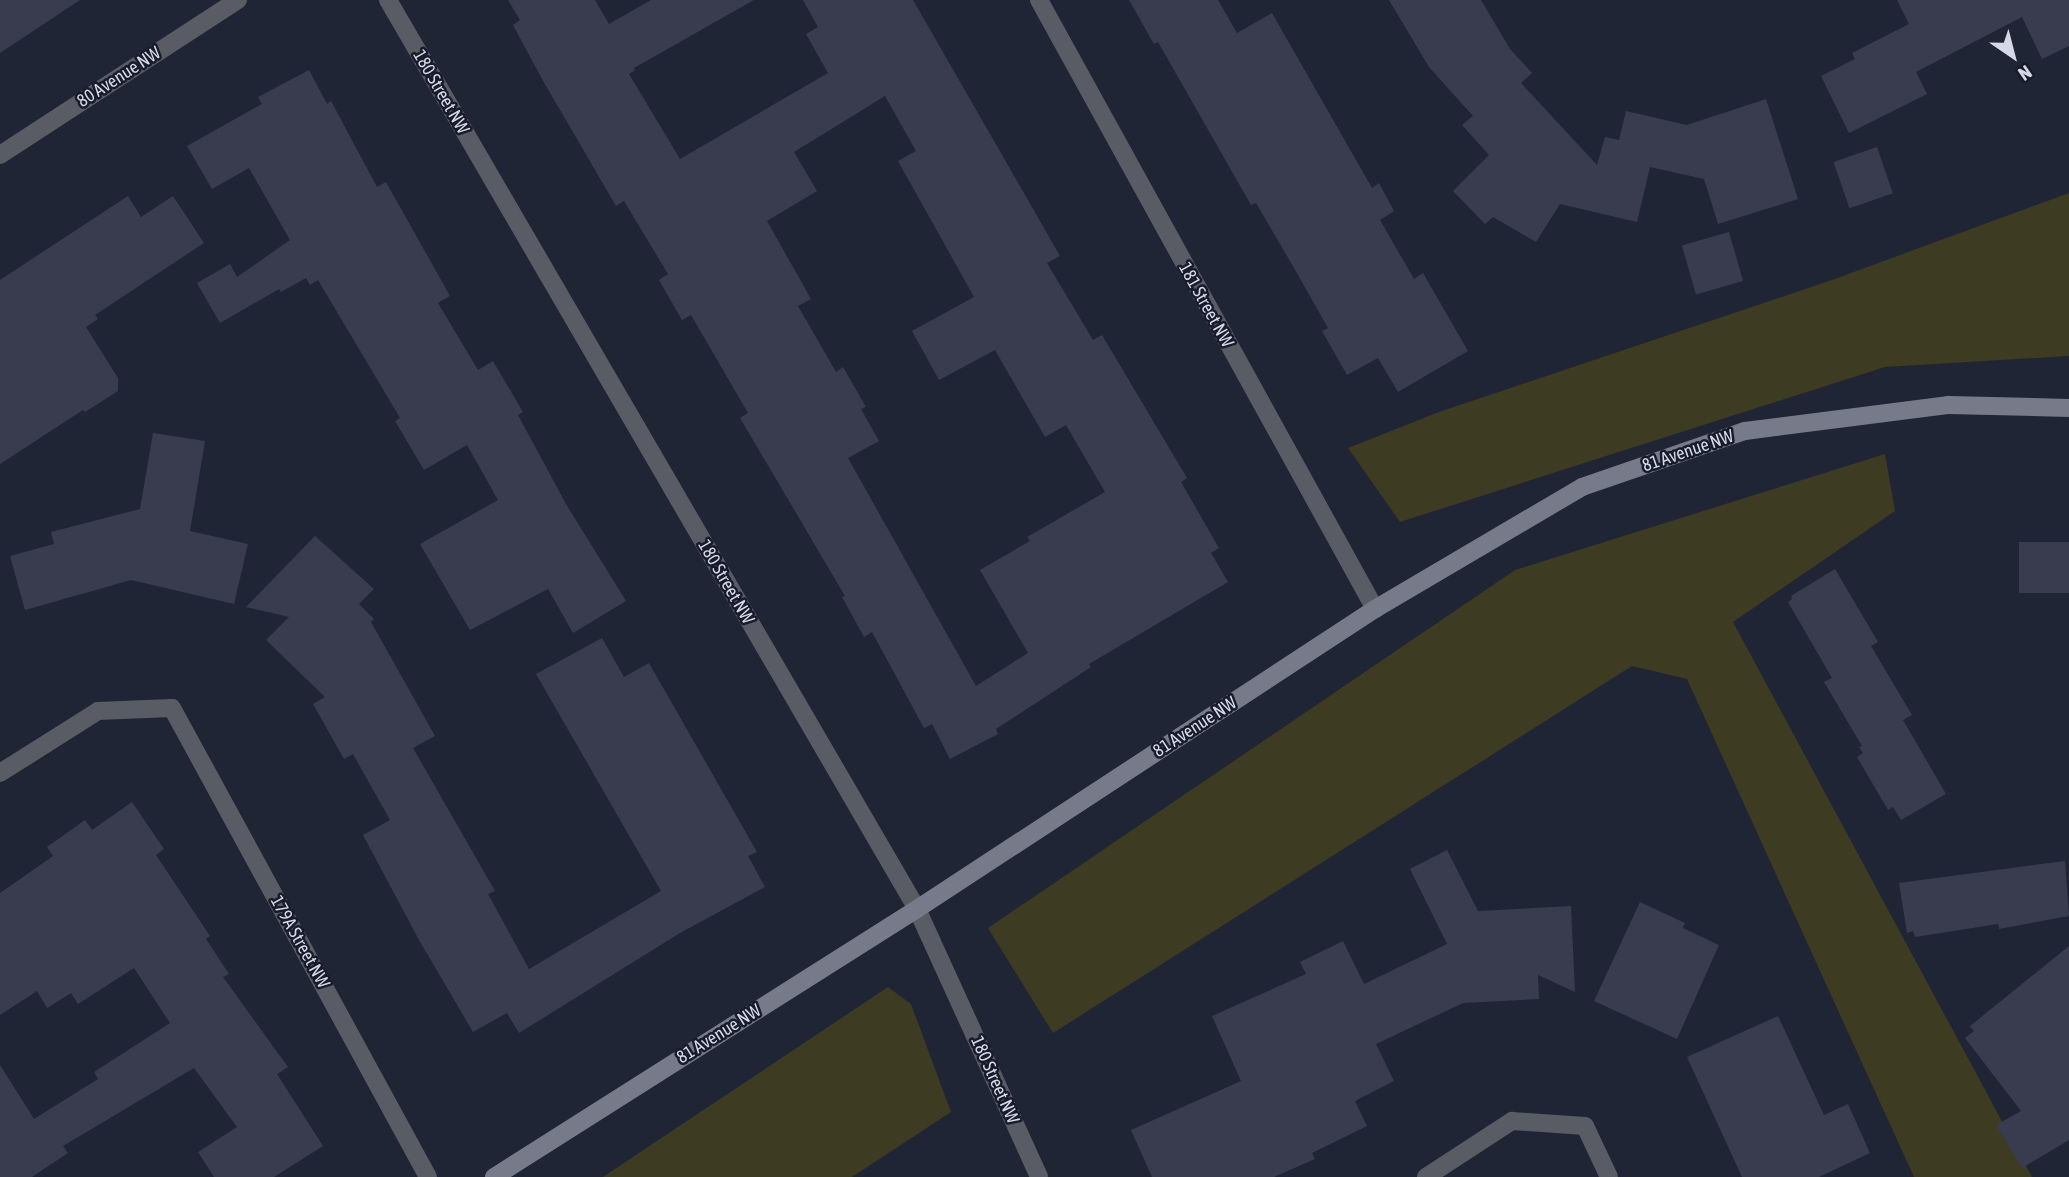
<!DOCTYPE html>
<html>
<head>
<meta charset="utf-8">
<style>
	body { margin:0 }
	#map { position:relative; width:2069px; height:1177px; overflow:hidden; background:#202535; font-family:"Asap Condensed",sans-serif }
	div>[style] { position:absolute }
	.green>* { inset:0; background:#3d3b22 }
	.building>* { inset:0; background:#383c4e; transform-origin:0 0 }
	.street>* { height:18px; margin:-9px; padding:0 9px; transform-origin:9px; border-radius:9px; background:#5a5c65 }
	.secondary>* { height:18px; margin:-9px; padding:0 9px; transform-origin:9px; border-radius:9px; background:#777b89 }
	span { translate:-50% -50%; white-space:nowrap; text-align:center; line-height:1.15; -webkit-text-stroke:5px #171b2b; paint-order:stroke }
	.street-label { font-size:18px; color:#d6d9e5 }
	.north { position:absolute; left:1978px; top:21px; width:70px; height:70px; -webkit-text-stroke:5px #171b2b; paint-order:stroke; rotate:145deg; font-size:19px; font-weight:700; line-height:28px; text-align:center; color:#d6d9e5 }
	.north::after { content:''; display:block; margin:auto; width:24px; height:32px; background:#d6d9e5; clip-path:polygon(50% 0,100% 100%,50% 72%,0 100%) }
</style>
</head>
<body>
<div id="map">
	<div class="green">
		<i style="clip-path:polygon(2069px 193px,2069px 356px,1885px 367px,1400px 522px,1348px 448px,1439px 412px,1832px 280px)"></i>
		<i style="clip-path:polygon(1885px 454px,1895px 511px,1733px 622px,2032px 1177px,1914px 1177px,1687px 679px,1632px 666px,1053px 1033px,988px 928px,1515px 570px)"></i>
		<i style="clip-path:polygon(888px 987px,911px 1004px,951px 1112px,852px 1177px,603px 1177px)"></i>
	</div>
	<div class="building">
		<i style="clip-path:polygon(0 0,80px 0,0 53px)"></i>
		<i style="clip-path:polygon(evenodd,508px 0,595px 0,609px 24px,651px 0,754px 0,634px 68px,635px 70px,629px 74px,680px 159px,828px 73px,806px 34px,818px 27px,803px 0,913px 0,1060px 256px,1047px 263px,1093px 340px,1102px 335px,1187px 478px,1181px 482px,1219px 548px,1211px 553px,1228px 582px,1089px 664px,1091px 667px,996px 729px,998px 734px,950px 759px,932px 724px,924px 728px,872px 632px,864px 637px,842px 597px,845px 596px,740px 418px,748px 413px,691px 315px,682px 320px,659px 280px,668px 274px,624px 201px,616px 206px,542px 79px,513px 25px,520px 20px,508px 0,885px 96px,916px 151px,898px 161px,974px 297px,912px 331px,939px 380px,995px 350px,1045px 437px,1066px 425px,1105px 492px,1027px 537px,1030px 541px,980px 570px,1028px 653px,976px 686px,848px 458px,879px 441px,861px 409px,866px 407px,843px 367px,836px 372px,798px 306px,811px 299px,767px 221px,817px 191px,794px 152px,885px 96px)"></i>
		<i style="clip-path:polygon(1129px 0,1218px 0,1237px 33px,1272px 13px,1372px 188px,1379px 183px,1394px 211px,1380px 220px,1414px 279px,1423px 273px,1468px 351px,1398px 392px,1378px 358px,1347px 375px,1322px 331px,1328px 328px,1294px 268px,1256px 203px,1251px 205px,1158px 42px,1154px 44px)"></i>
		<i style="clip-path:polygon(1389px 0,1481px 0,1510px 49px,1532px 73px,1521px 83px,1597px 165px,1605px 137px,1619px 140px,1626px 111px,1687px 125px,1766px 99px,1798px 199px,1718px 224px,1704px 179px,1650px 167px,1637px 222px,1560px 204px,1536px 242px,1493px 217px,1485px 224px,1453px 191px,1489px 155px,1462px 125px,1473px 116px,1429px 67px)"></i>
		<i style="clip-path:polygon(1897px 0,2069px 0,2069px 46px,2042px 59px,2022px 17px,1916px 72px,1927px 94px,1849px 133px,1821px 76px,1855px 59px,1852px 53px,1909px 24px)"></i>
		<i style="clip-path:polygon(309px 70px,327px 104px,331px 101px,377px 187px,386px 182px,450px 296px,438px 303px,478px 370px,493px 361px,523px 412px,518px 415px,566px 504px,626px 601px,573px 633px,548px 589px,470px 630px,420px 544px,498px 500px,467px 445px,424px 470px,395px 421px,400px 418px,318px 280px,310px 285px,306px 278px,281px 292px,279px 289px,220px 323px,197px 283px,230px 264px,237px 277px,290px 240px,249px 168px,212px 189px,187px 146px,262px 104px,258px 97px)"></i>
		<i style="left:1877px;top:147px;width:49px;height:46px;rotate:71deg"></i>
		<i style="clip-path:polygon(128px 196px,141px 217px,173px 196px,204px 243px,95px 315px,98px 319px,86px 327px,118px 378px,118px 391px,85px 412px,83px 410px,0 464px,0 280px)"></i>
		<i style="left:1729px;top:232px;width:51px;height:49px;rotate:74deg"></i>
		<i style="clip-path:polygon(153px 433px,205px 441px,190px 531px,248px 544px,234px 604px,131px 580px,25px 610px,10px 556px,54px 544px,51px 532px,140px 509px)"></i>
		<i style="clip-path:polygon(315px 536px,374px 589px,359px 604px,374px 619px,371px 622px,435px 736px,413px 748px,495px 891px,488px 894px,529px 969px,661px 891px,536px 674px,602px 638px,624px 677px,649px 663px,757px 852px,748px 856px,765px 887px,680px 933px,519px 1033px,507px 1013px,473px 1032px,419px 940px,363px 835px,390px 820px,353px 754px,344px 759px,313px 704px,325px 697px,266px 640px,289px 617px,246px 607px)"></i>
		<i style="left:2019px;top:542px;width:50px;height:51px"></i>
		<i style="clip-path:polygon(1835px 569px,1878px 642px,1871px 646px,1912px 715px,1903px 720px,1946px 794px,1901px 820px,1893px 807px,1888px 810px,1857px 757px,1863px 753px,1859px 747px,1862px 746px,1824px 682px,1832px 678px,1788px 602px,1792px 599px,1791px 596px)"></i>
		<i style="clip-path:polygon(132px 802px,164px 849px,156px 855px,210px 936px,206px 939px,229px 974px,223px 977px,288px 1067px,277px 1074px,323px 1146px,274px 1177px,214px 1177px,198px 1152px,237px 1127px,194px 1068px,63px 1146px,68px 1153px,32px 1177px,0 1177px,0 1065px,34px 1119px,98px 1079px,94px 1072px,170px 1023px,134px 968px,78px 1004px,71px 993px,47px 1008px,37px 991px,0 1015px,0 893px,53px 856px,47px 847px,85px 820px,92px 830px)"></i>
		<i style="clip-path:polygon(1447px 850px,1478px 911px,1571px 906px,1575px 992px,1538px 975px,1539px 999px,1463px 1003px,1376px 1044px,1394px 1081px,1355px 1101px,1367px 1126px,1312px 1153px,1315px 1159px,1274px 1177px,1152px 1177px,1131px 1130px,1241px 1081px,1212px 1016px,1306px 974px,1300px 962px,1343px 941px,1364px 984px,1447px 944px,1410px 869px)"></i>
		<i style="clip-path:polygon(2065px 861px,2069px 916px,1999px 929px,1998px 924px,1915px 937px,1913px 931px,1907px 933px,1899px 883px)"></i>
		<i style="clip-path:polygon(1640px 902px,1685px 923px,1683px 928px,1719px 945px,1677px 1039px,1594px 1001px)"></i>
		<i style="clip-path:polygon(2069px 946px,2069px 1140px,2022px 1168px,1996px 1125px,2021px 1111px,1965px 1038px,1974px 1031px,1970px 1026px)"></i>
		<i style="clip-path:polygon(1778px 1016px,1824px 1115px,1848px 1104px,1870px 1153px,1819px 1177px,1742px 1177px,1687px 1057px)"></i>
	</div>
	<div class="street">
		<i style="left:388px;top:0;width:1052px;rotate:59.8deg"></i>
		<i style="left:917px;top:909px;width:294px;rotate:65.5deg"></i>
		<i style="left:1039px;top:0;width:696px;rotate:61.11deg"></i>
		<i style="left:0;top:155px;width:284px;rotate:-33.1deg"></i>
		<i style="left:0;top:773px;width:116px;rotate:-32.3deg"></i>
		<i style="left:98px;top:711px;width:74px;rotate:-2.3deg"></i>
		<i style="left:172px;top:708px;width:534px;rotate:61.37deg"></i>
		<i style="left:1426px;top:1177px;width:103px;rotate:-33.1deg"></i>
		<i style="left:1512px;top:1121px;width:73px;rotate:3.9deg"></i>
		<i style="left:1585px;top:1126px;width:56px;rotate:64.8deg"></i>
	</div>
	<div class="secondary">
		<i style="left:494px;top:1177px;width:501px;rotate:-32.36deg"></i>
		<i style="left:917px;top:909px;width:548px;rotate:-33.23deg"></i>
		<i style="left:1375px;top:609px;width:240px;rotate:-30.5deg"></i>
		<i style="left:1582px;top:487px;width:172px;rotate:-19deg"></i>
		<i style="left:1745px;top:431px;width:206px;rotate:-7.3deg"></i>
		<i style="left:1949px;top:405px;width:120px;rotate:1.4deg"></i>
	</div>
	<div class="street-label">
		<span style="left:119px;top:77px;rotate:-33deg">80 Avenue NW</span>
		<span style="left:441px;top:92px;rotate:60deg">180 Street NW</span>
		<span style="left:1206px;top:305px;rotate:61deg">181 Street NW</span>
		<span style="left:1688px;top:451px;rotate:-19deg">81 Avenue NW</span>
		<span style="left:726px;top:582px;rotate:60deg">180 Street NW</span>
		<span style="left:1195px;top:727px;rotate:-33deg">81 Avenue NW</span>
		<span style="left:300px;top:942px;rotate:61deg">179A Street NW</span>
		<span style="left:719px;top:1034px;rotate:-32deg">81 Avenue NW</span>
		<span style="left:995px;top:1080px;rotate:66deg">180 Street NW</span>
	</div>
	<div class="north">N</div>
</div>
</body>
</html>
